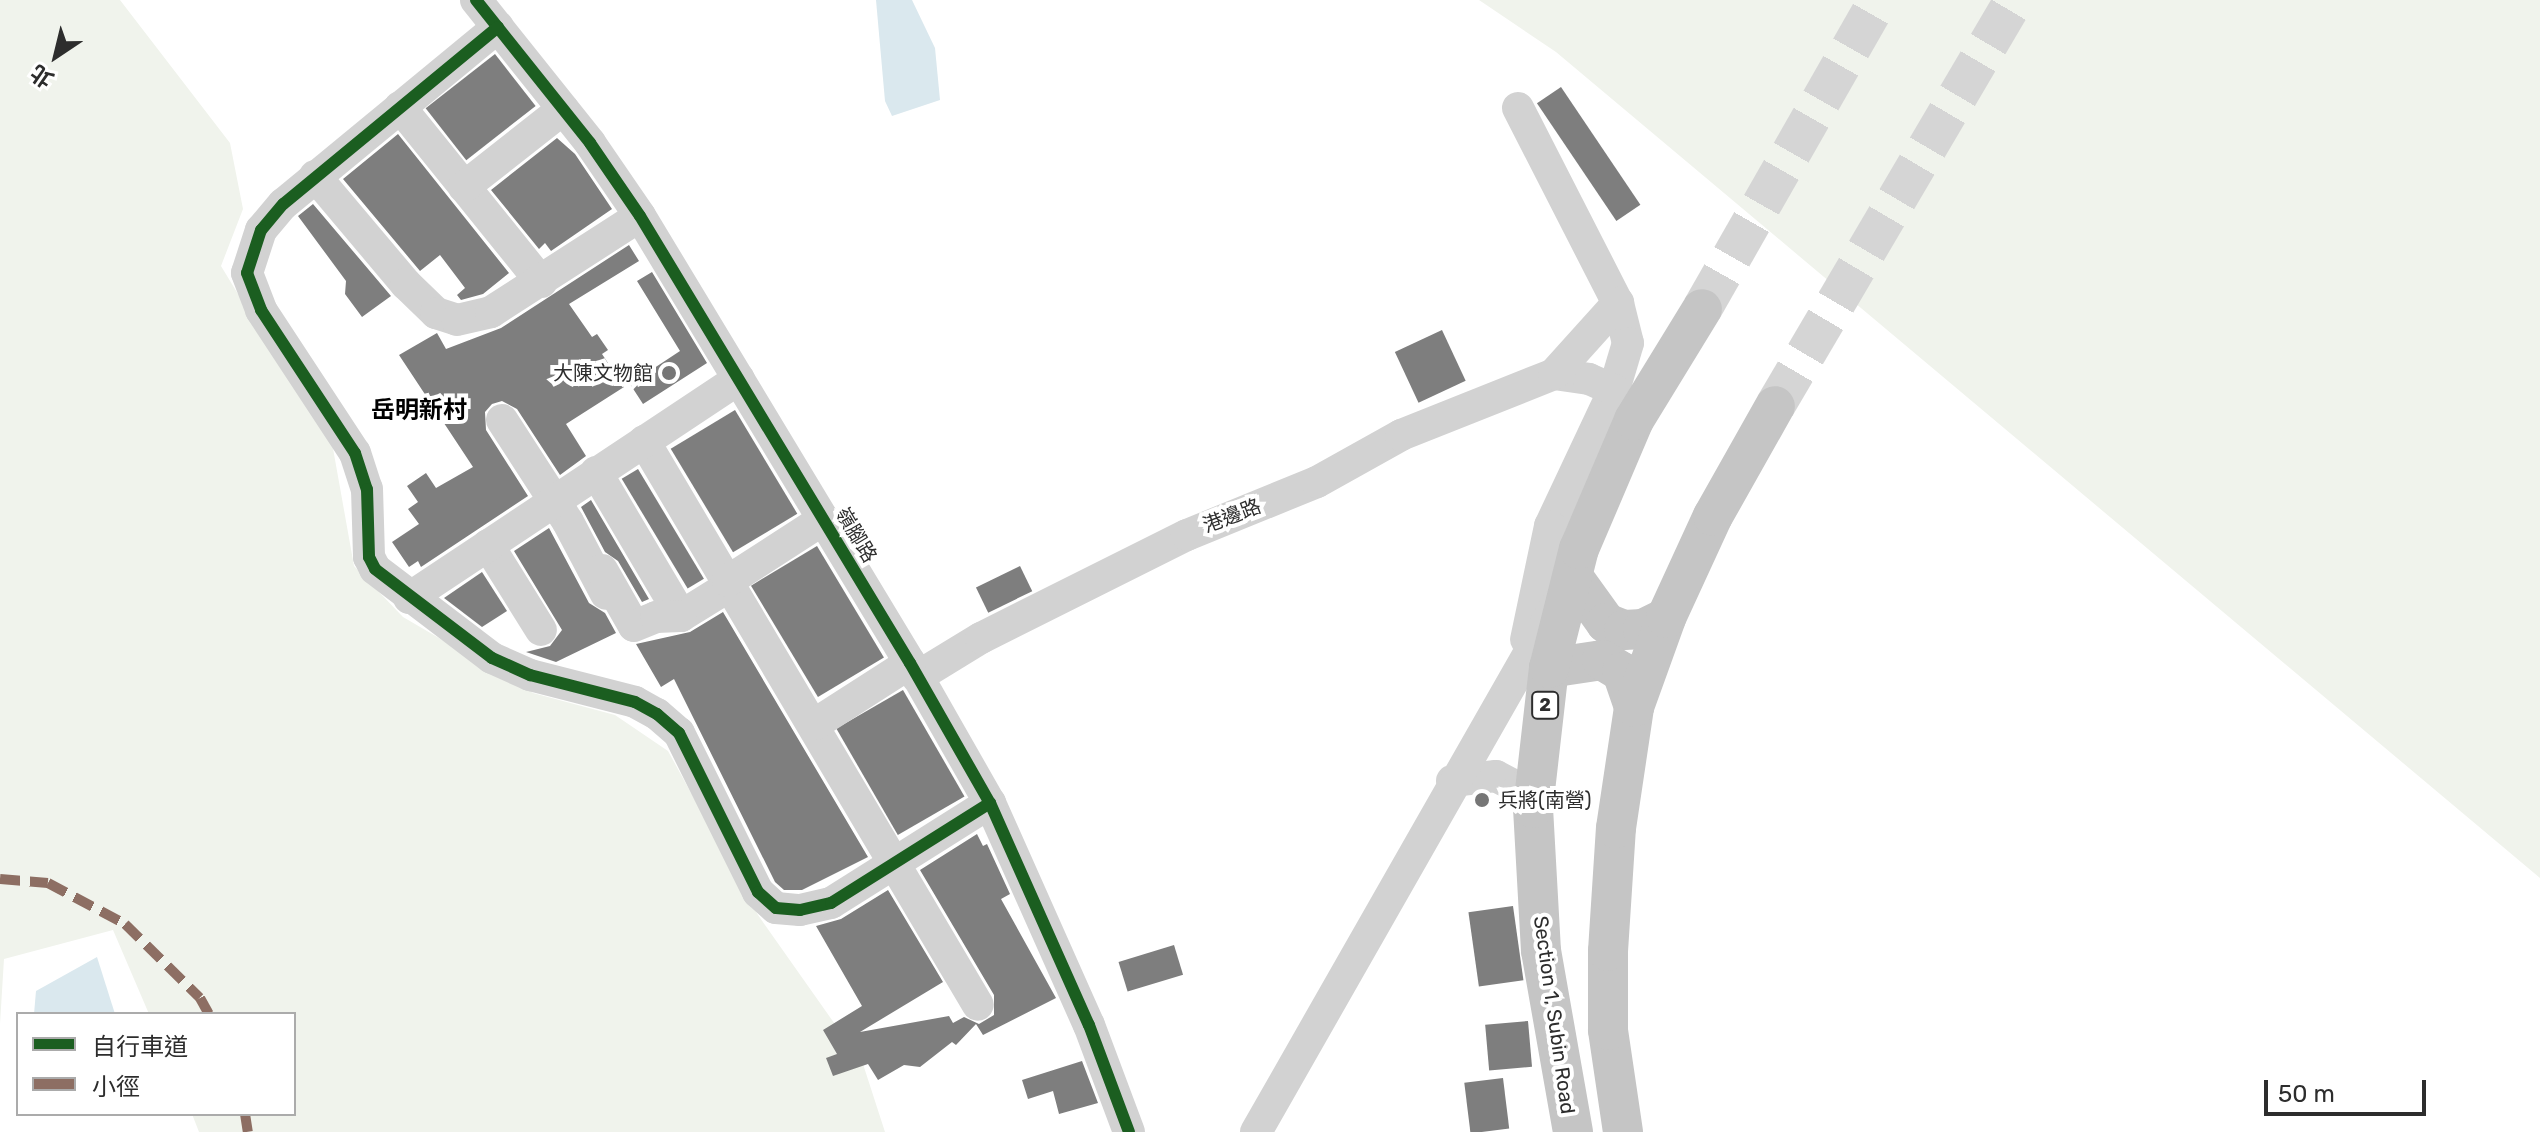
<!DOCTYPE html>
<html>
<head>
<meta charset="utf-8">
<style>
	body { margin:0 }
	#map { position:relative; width:2540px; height:1132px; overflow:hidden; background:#fff; font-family:Rubik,"Noto Sans TC",sans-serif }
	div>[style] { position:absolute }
	.green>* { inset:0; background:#f0f3ec }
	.water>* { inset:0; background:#dae8ee }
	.building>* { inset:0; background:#7e7e7e; transform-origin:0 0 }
	.major-tunnel>* { height:40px; margin-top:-20px; transform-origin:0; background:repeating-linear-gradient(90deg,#d5d5d5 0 40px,transparent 0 60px) }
	.minor>* { height:32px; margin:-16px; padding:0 16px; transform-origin:16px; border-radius:16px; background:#d2d2d2 }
	.major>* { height:40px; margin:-20px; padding:0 20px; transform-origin:20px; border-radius:20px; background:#c5c5c5 }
	.quiet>* { height:10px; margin-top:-5px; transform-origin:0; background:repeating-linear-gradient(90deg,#8d6e63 0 20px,transparent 0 30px) }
	.cycleway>* { height:12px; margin:-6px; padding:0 6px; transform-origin:6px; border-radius:6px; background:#1b5e20 }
	.dots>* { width:22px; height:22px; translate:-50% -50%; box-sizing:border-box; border:4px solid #fff; border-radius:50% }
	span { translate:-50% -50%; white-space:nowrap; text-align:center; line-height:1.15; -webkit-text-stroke:8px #fff; paint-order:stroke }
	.shield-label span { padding:2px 6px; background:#fff; border:2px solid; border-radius:6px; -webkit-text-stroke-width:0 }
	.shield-label { font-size:18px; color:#2d2d2d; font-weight:700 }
	.poi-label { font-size:20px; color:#2d2d2d }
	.right { translate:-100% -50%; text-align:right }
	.left { translate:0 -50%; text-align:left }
	.street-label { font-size:20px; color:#2d2d2d }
	.quarter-label { font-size:24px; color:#000; font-weight:700 }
	.legend { position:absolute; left:16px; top:1012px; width:280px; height:104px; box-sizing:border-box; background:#fff; border:2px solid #ababab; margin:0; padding:10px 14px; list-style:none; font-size:24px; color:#2d2d2d }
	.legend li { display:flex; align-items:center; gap:16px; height:40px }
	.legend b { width:40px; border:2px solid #ababab }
	.north { position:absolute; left:16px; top:16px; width:80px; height:80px; -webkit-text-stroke:6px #fff; paint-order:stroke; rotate:215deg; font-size:22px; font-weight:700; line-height:32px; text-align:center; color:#2d2d2d }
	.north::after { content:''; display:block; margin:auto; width:28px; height:36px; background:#2d2d2d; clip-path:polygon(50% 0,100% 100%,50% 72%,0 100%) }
	.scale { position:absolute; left:2264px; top:1080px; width:162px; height:36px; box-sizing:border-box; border:4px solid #2d2d2d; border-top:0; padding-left:10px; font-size:24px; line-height:28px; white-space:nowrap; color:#2d2d2d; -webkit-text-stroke:6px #fff; paint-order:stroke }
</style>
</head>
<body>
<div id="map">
	<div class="green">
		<i style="clip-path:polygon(0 0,120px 0,230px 143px,243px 209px,221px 266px,272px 350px,329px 426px,354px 566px,403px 617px,533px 693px,615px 715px,668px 751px,758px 915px,863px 1064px,885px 1132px,199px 1132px,192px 1114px,294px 1114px,294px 1014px,149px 1014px,113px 930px,4px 959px,0 1024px)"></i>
		<i style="clip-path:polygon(1479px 0,2540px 0,2540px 878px,1556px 52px)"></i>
	</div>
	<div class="water">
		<i style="clip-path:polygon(876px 0,912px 0,935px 48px,940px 100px,892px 116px,885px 101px)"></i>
		<i style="clip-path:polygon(97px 957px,115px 1014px,34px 1014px,36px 991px)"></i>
	</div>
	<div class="building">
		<i style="left:495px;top:54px;width:66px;height:88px;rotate:52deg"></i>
		<i style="left:1561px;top:87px;width:142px;height:29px;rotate:56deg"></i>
		<i style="clip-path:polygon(398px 134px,509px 273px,483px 294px,461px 300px,457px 295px,465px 288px,440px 255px,420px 271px,343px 179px)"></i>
		<i style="clip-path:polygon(557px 138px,575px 154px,612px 209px,551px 251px,545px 243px,539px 249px,491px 190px)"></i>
		<i style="clip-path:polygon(313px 204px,391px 296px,362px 317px,345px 294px,346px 281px,298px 216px)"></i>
		<i style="clip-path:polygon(629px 245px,639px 261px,569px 304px,592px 337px,597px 334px,608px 350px,602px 354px,624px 387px,566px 424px,586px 456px,560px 475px,517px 409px,502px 401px,492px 404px,485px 412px,486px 430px,528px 496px,421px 567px,418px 561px,409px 567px,392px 542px,419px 524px,408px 509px,418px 502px,407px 486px,426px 473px,436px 488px,473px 467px,399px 355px,437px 333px,446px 349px,501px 328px)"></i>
		<i style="clip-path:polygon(652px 272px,707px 363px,643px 404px,630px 384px,680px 351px,637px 281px)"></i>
		<i style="left:1442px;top:330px;width:56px;height:52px;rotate:65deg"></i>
		<i style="left:735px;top:410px;width:121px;height:75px;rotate:59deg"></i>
		<i style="left:638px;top:469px;width:128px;height:19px;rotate:59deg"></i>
		<i style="clip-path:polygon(591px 500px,649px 599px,642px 602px,618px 561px,605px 552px,581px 507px)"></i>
		<i style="clip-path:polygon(549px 528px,589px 603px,605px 613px,616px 633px,556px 662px,526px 652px,550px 646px,562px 630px,514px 551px)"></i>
		<i style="left:817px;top:546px;width:130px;height:77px;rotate:59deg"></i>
		<i style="left:1020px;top:566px;width:28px;height:49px;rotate:64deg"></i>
		<i style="clip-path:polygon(482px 572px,507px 611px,482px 627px,444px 598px)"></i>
		<i style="clip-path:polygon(723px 612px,868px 857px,802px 890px,784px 890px,775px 882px,674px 679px,661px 687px,636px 644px,690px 632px)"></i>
		<i style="left:903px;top:690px;width:123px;height:77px;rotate:60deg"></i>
		<i style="clip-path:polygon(977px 834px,983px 846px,987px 844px,1010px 894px,1001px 899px,1056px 998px,983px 1035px,976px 1024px,956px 1045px,952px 1042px,920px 1067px,904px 1065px,878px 1080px,868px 1064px,833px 1076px,826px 1058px,837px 1054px,823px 1030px,862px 1006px,816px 926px,841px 919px,888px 890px,943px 982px,860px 1032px,949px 1016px,953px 1023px,964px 1017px,979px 1024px,994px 1015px,994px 995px,920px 870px)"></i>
		<i style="left:1513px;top:906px;width:75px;height:45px;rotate:82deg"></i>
		<i style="left:1174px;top:945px;width:31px;height:58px;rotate:73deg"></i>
		<i style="left:1528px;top:1021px;width:46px;height:43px;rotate:85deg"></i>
		<i style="clip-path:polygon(1082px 1061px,1098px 1103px,1059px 1114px,1053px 1091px,1028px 1099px,1022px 1080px)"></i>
		<i style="left:1503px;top:1078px;width:51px;height:39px;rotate:83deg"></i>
	</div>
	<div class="major-tunnel">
		<i style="left:1702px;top:309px;width:356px;rotate:-60.3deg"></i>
		<i style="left:1775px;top:406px;width:471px;rotate:-59.5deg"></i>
	</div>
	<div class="minor">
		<i style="left:476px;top:0;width:183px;rotate:51.4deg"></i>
		<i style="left:590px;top:143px;width:88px;rotate:55.6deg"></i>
		<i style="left:640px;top:216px;width:522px;rotate:58.87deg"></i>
		<i style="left:910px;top:663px;width:161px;rotate:60.3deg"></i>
		<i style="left:990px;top:803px;width:243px;rotate:66deg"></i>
		<i style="left:1089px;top:1025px;width:114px;rotate:69.5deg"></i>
		<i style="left:498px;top:27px;width:278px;rotate:140.5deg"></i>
		<i style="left:283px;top:204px;width:34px;rotate:130deg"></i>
		<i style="left:261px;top:230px;width:45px;rotate:108deg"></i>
		<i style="left:247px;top:273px;width:40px;rotate:69deg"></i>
		<i style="left:261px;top:310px;width:171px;rotate:56.7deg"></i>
		<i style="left:355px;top:453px;width:38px;rotate:72deg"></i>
		<i style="left:367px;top:489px;width:68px;rotate:88.3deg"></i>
		<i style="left:369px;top:557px;width:13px;rotate:63deg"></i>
		<i style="left:375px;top:569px;width:147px;rotate:37.3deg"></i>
		<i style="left:492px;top:658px;width:42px;rotate:24.1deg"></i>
		<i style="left:530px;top:675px;width:108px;rotate:14.4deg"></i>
		<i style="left:635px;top:702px;width:25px;rotate:29deg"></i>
		<i style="left:657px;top:714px;width:29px;rotate:41deg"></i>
		<i style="left:679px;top:733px;width:178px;rotate:63.6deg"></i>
		<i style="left:758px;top:892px;width:24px;rotate:42deg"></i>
		<i style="left:776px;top:908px;width:24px;rotate:5deg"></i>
		<i style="left:800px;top:910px;width:32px;rotate:-13deg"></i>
		<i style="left:831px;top:903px;width:188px;rotate:-32.2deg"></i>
		<i style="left:400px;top:107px;width:225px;rotate:51.1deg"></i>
		<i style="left:1518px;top:108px;width:219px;rotate:62.9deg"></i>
		<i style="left:1618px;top:303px;width:41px;rotate:76deg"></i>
		<i style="left:1628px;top:343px;width:49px;rotate:106.6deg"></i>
		<i style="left:1614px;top:390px;width:150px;rotate:115.2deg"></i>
		<i style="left:1550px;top:526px;width:116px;rotate:101.9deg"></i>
		<i style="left:315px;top:176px;width:141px;rotate:49.9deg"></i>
		<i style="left:406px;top:284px;width:42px;rotate:44deg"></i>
		<i style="left:436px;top:313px;width:22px;rotate:18deg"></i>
		<i style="left:457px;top:320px;width:35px;rotate:-13deg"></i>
		<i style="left:491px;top:312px;width:177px;rotate:-32.8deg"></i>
		<i style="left:464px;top:187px;width:126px;rotate:-38.2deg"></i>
		<i style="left:1554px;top:374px;width:35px;rotate:8deg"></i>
		<i style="left:1589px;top:379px;width:27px;rotate:24deg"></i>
		<i style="left:502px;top:420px;width:121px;rotate:57.1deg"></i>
		<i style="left:568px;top:522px;width:81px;rotate:62.2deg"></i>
		<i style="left:644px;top:441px;width:655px;rotate:59.37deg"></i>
		<i style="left:596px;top:472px;width:167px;rotate:59.4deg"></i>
		<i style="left:681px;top:616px;width:59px;rotate:-31.8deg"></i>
		<i style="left:488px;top:545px;width:100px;rotate:58.1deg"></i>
		<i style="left:602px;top:570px;width:64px;rotate:60.3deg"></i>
		<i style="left:634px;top:626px;width:24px;rotate:-22deg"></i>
		<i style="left:656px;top:617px;width:25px;rotate:-2deg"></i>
		<i style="left:728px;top:581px;width:114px;rotate:-32.9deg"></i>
		<i style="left:409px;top:598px;width:396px;rotate:-33.6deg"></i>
		<i style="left:917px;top:677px;width:75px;rotate:-31.4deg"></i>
		<i style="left:981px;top:638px;width:230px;rotate:-26.6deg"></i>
		<i style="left:1187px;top:535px;width:140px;rotate:-22.2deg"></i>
		<i style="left:1317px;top:482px;width:96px;rotate:-29.2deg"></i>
		<i style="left:1401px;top:435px;width:165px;rotate:-21.7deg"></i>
		<i style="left:1554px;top:374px;width:96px;rotate:-48deg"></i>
		<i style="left:815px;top:724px;width:113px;rotate:-32.7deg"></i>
		<i style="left:1452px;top:781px;width:44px;rotate:-6.5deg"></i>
		<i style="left:1496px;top:776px;width:26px;rotate:28deg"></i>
		<i style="left:1519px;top:788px;width:24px;rotate:55deg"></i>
		<i style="left:1256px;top:1132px;width:608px;rotate:-60.31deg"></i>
	</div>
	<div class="major">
		<i style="left:1573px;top:577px;width:57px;rotate:54.3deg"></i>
		<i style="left:1606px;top:623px;width:19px;rotate:21deg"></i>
		<i style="left:1624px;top:630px;width:19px;rotate:-3deg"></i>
		<i style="left:1643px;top:629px;width:25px;rotate:-26deg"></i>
		<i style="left:1549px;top:668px;width:54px;rotate:-8.6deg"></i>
		<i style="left:1602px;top:660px;width:23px;rotate:31deg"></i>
		<i style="left:1622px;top:672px;width:37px;rotate:71deg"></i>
		<i style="left:1573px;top:1132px;width:184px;rotate:-100deg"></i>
		<i style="left:1541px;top:951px;width:143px;rotate:-93.2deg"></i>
		<i style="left:1533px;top:808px;width:141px;rotate:-83.5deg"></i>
		<i style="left:1549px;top:668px;width:123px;rotate:-75.9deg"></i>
		<i style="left:1579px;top:549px;width:140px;rotate:-66.9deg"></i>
		<i style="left:1634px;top:420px;width:130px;rotate:-58.5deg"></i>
		<i style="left:1623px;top:1132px;width:103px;rotate:-98.4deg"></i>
		<i style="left:1608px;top:1030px;width:79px;rotate:-90deg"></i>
		<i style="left:1608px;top:951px;width:123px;rotate:-86.3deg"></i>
		<i style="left:1616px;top:828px;width:122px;rotate:-81.5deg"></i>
		<i style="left:1634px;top:707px;width:95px;rotate:-70.2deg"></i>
		<i style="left:1666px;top:618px;width:112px;rotate:-65.3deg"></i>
		<i style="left:1713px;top:516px;width:126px;rotate:-60.6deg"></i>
	</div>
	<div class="quiet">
		<i style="left:0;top:879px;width:48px;rotate:4.8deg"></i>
		<i style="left:48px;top:883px;width:87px;rotate:28deg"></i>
		<i style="left:125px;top:924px;width:105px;rotate:44.6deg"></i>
		<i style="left:200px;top:998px;width:18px;rotate:61deg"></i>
		<i style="left:245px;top:1114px;width:18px;rotate:81deg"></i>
	</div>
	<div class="cycleway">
		<i style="left:476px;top:0;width:183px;rotate:51.4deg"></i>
		<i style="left:590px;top:143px;width:88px;rotate:55.6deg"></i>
		<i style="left:640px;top:216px;width:522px;rotate:58.87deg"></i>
		<i style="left:910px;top:663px;width:161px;rotate:60.3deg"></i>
		<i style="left:990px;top:803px;width:243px;rotate:66deg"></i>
		<i style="left:1089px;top:1025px;width:114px;rotate:69.5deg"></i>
		<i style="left:498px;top:27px;width:278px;rotate:140.5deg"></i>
		<i style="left:283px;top:204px;width:34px;rotate:130deg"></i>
		<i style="left:261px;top:230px;width:45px;rotate:108deg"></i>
		<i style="left:247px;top:273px;width:40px;rotate:69deg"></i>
		<i style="left:261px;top:310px;width:171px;rotate:56.7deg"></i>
		<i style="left:355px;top:453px;width:38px;rotate:72deg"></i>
		<i style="left:367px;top:489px;width:68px;rotate:88.3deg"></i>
		<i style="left:369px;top:557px;width:13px;rotate:63deg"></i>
		<i style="left:375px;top:569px;width:147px;rotate:37.3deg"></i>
		<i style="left:492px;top:658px;width:42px;rotate:24.1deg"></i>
		<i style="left:530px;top:675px;width:108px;rotate:14.4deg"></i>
		<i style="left:635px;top:702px;width:25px;rotate:29deg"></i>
		<i style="left:657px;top:714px;width:29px;rotate:41deg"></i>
		<i style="left:679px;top:733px;width:178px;rotate:63.6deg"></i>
		<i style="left:758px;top:892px;width:24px;rotate:42deg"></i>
		<i style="left:776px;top:908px;width:24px;rotate:5deg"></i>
		<i style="left:800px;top:910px;width:32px;rotate:-13deg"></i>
		<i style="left:831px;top:903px;width:188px;rotate:-32.2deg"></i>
	</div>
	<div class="dots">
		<i style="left:669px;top:373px;background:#767676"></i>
		<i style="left:1482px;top:800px;background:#767676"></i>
	</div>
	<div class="shield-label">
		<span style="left:1545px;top:705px">2</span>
	</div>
	<div class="poi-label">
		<span class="right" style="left:653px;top:373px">大陳文物館</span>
		<span class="left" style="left:1498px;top:800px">兵將(南營)</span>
	</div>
	<div class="street-label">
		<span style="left:1232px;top:516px;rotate:-21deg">港邊路</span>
		<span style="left:856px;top:535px;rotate:59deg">嶺腳路</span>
		<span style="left:1554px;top:1015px;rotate:82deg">Section 1, Subin Road</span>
	</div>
	<div class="quarter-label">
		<span style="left:419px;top:411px">岳明新村</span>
	</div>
	<ul class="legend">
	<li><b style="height:10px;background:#1b5e20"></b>自行車道</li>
	<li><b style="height:10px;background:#8d6e63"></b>小徑</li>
	</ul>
	<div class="north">北</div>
	<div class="scale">50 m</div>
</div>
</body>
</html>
